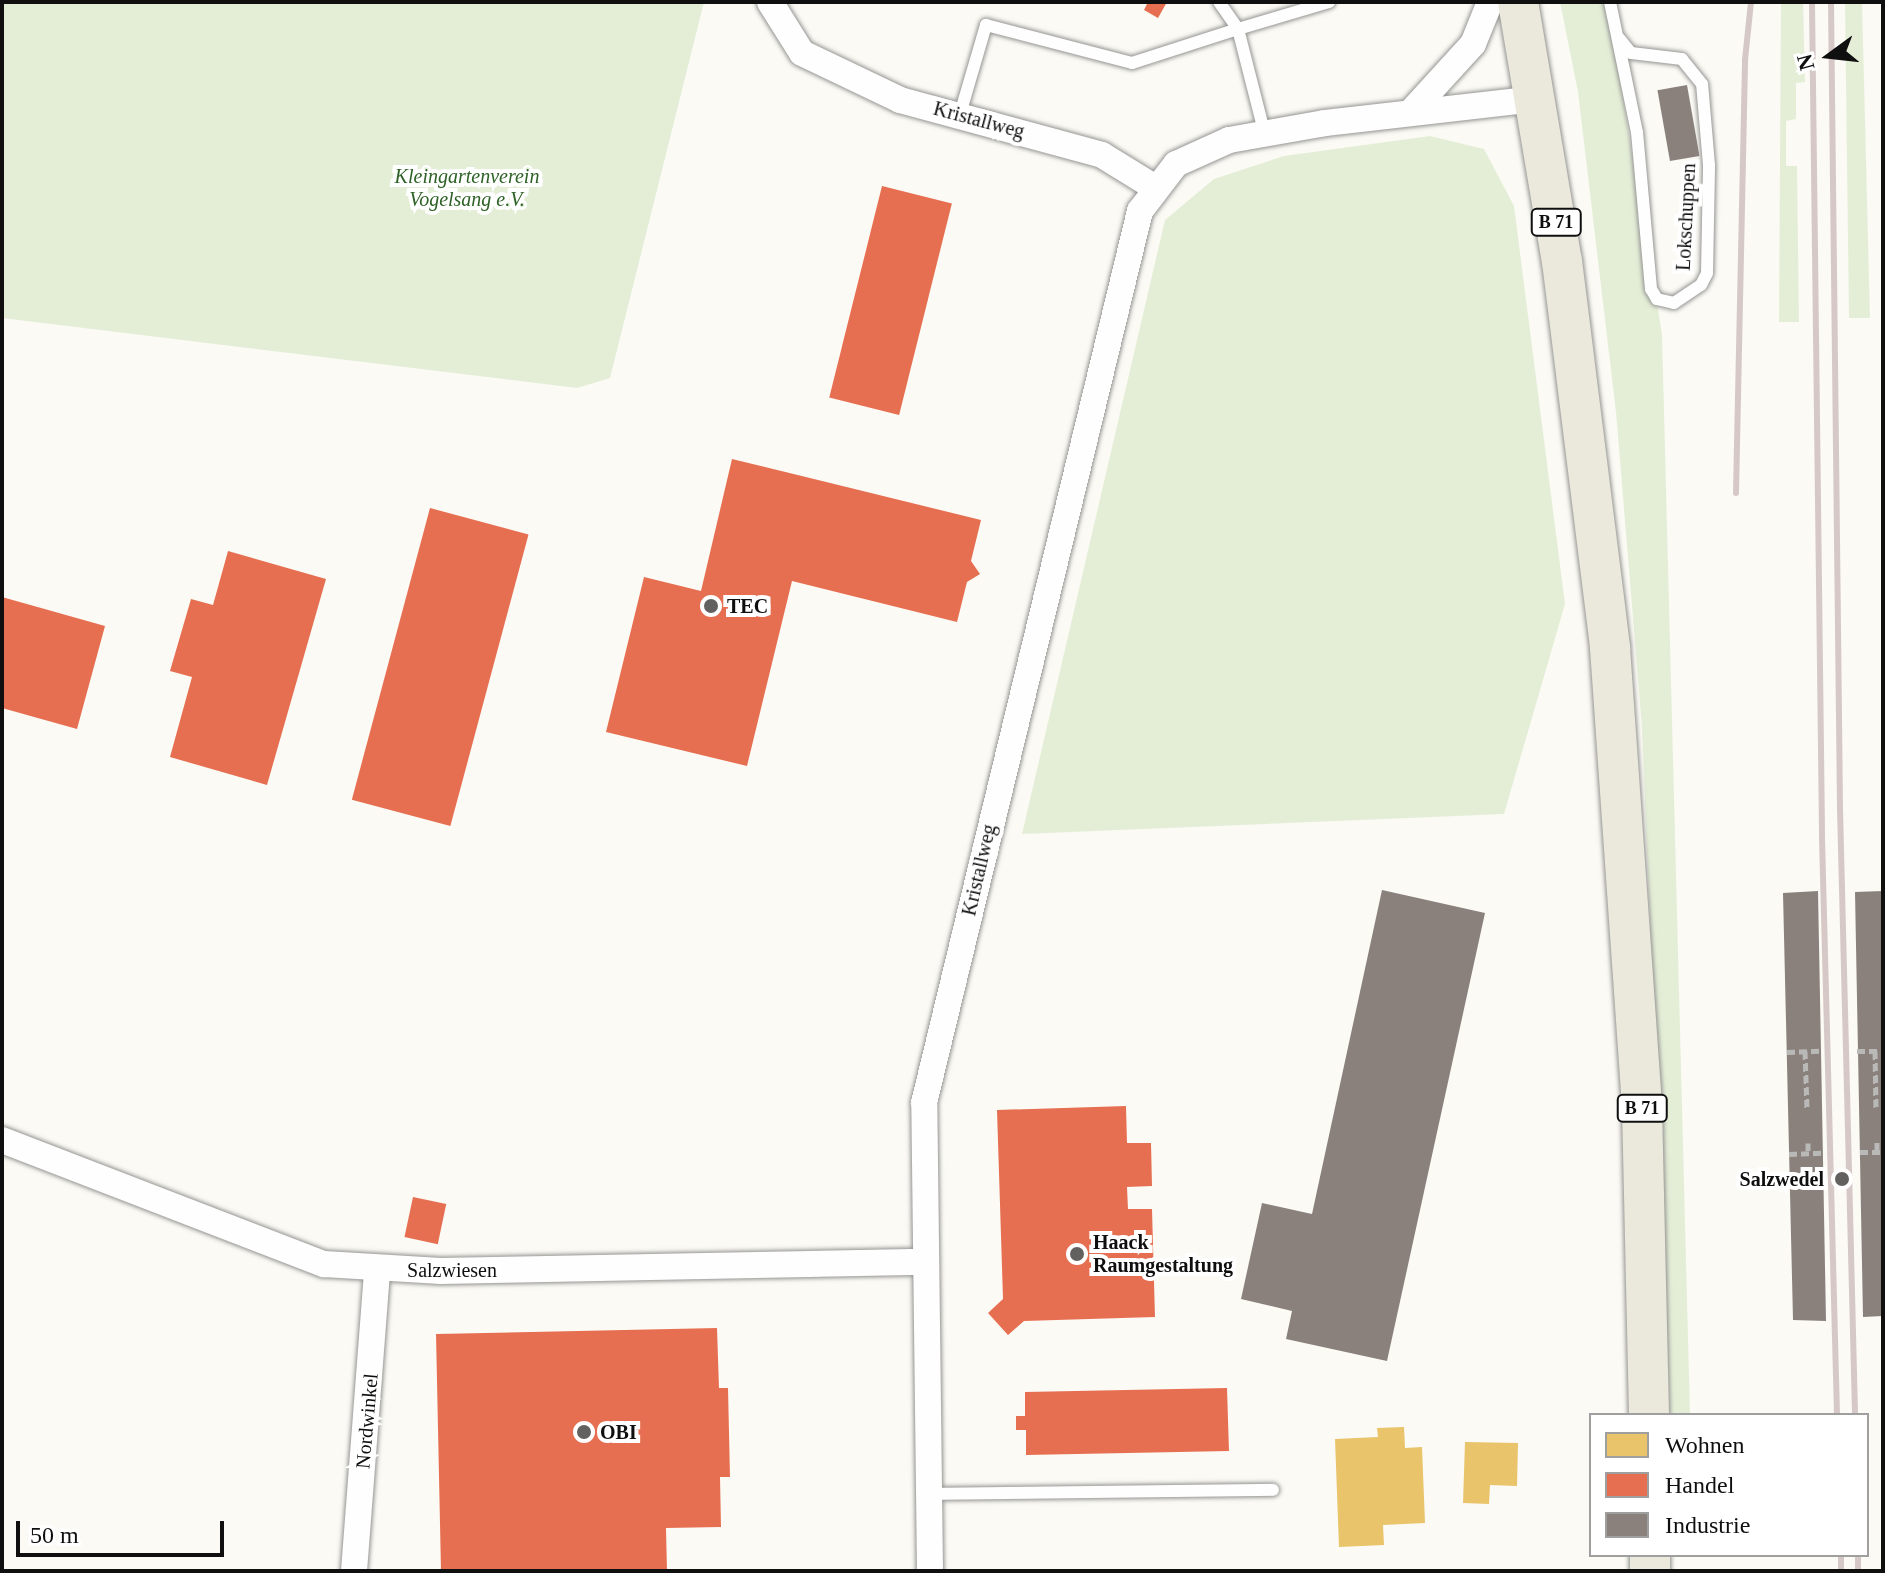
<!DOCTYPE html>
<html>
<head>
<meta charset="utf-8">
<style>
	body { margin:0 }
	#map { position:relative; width:1885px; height:1573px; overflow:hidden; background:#fbfaf5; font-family:"Times New Roman",serif }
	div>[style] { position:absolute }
	.green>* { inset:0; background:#e4eed7 }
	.homes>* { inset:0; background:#e9c46a }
	.shops>* { inset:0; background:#e76f51; transform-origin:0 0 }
	.industry>* { inset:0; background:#8a817c; transform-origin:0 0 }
	.path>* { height:5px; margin-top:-2.5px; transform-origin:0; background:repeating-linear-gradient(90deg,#b9b9b8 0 8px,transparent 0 12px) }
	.roads { filter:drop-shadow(0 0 2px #959593) drop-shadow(0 0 2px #959593) }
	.lane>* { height:12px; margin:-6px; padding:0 6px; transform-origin:6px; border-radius:6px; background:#fefefe }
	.street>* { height:26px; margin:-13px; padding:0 13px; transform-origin:13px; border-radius:13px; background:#fefefe }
	.primary>* { height:40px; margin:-20px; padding:0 20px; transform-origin:20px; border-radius:20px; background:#ebe8dc }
	.rail>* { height:6px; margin:-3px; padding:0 3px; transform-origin:3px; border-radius:3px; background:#d6c8c6 }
	.dots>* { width:22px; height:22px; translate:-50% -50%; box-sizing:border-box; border:4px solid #fff; border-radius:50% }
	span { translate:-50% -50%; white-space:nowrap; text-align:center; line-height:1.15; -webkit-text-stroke:8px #fff; paint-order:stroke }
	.shield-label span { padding:2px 6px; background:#fff; border:2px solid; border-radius:6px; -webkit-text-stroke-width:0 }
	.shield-label { font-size:18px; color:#0f0f0f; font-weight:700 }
	.street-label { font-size:20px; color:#0f0f0f }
	.park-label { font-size:20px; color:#2e6126; font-style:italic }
	.poi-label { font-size:20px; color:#0f0f0f; font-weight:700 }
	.left { translate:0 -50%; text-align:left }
	.right { translate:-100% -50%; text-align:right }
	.frame { position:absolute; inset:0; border:4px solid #0f0f0f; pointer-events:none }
	.legend { position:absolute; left:1589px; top:1413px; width:280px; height:144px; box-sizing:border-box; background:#fff; border:2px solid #9f9f9f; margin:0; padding:10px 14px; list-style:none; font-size:24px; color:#0f0f0f }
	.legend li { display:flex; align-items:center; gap:16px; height:40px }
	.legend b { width:40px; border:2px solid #9f9f9f }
	.north { position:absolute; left:1789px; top:16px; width:80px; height:80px; -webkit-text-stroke:6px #fff; paint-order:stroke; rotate:255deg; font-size:22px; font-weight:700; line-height:32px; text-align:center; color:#0f0f0f }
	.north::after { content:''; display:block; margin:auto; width:28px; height:36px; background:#0f0f0f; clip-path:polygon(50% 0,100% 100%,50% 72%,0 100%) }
	.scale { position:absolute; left:16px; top:1521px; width:208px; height:36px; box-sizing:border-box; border:4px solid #0f0f0f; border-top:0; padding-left:10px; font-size:24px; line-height:28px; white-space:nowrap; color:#0f0f0f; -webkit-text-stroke:6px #fff; paint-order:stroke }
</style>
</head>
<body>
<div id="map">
	<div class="green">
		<i style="clip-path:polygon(2px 2px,704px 2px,610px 378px,577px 388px,2px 318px)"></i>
		<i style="clip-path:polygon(1560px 2px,1607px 2px,1662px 334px,1690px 1415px,1670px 1415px,1642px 727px,1616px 412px,1578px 92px)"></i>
		<i style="clip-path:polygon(1781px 2px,1803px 2px,1805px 82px,1796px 83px,1796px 119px,1786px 121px,1786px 166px,1797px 166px,1799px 322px,1779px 322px)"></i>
		<i style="clip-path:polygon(1845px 2px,1862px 2px,1870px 318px,1849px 318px)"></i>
		<i style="clip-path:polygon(1430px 136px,1484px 149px,1514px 206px,1565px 604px,1504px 814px,1022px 834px,1165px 220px,1214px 179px,1284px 156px)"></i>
	</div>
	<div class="homes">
		<i style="clip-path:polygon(1404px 1427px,1405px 1448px,1422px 1447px,1425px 1523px,1383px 1525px,1384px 1545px,1339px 1547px,1335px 1439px,1378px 1437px,1377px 1428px)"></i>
		<i style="clip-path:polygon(1465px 1442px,1518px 1443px,1517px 1486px,1490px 1485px,1489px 1504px,1463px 1503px)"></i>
	</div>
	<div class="shops">
		<i style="clip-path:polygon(1148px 2px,1167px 2px,1158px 18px,1144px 10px)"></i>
		<i style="left:882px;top:186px;width:72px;height:218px;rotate:14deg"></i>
		<i style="clip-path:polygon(732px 459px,981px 520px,971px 561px,980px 574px,967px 582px,957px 622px,792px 581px,747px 766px,606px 732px,644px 577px,701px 591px)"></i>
		<i style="left:430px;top:508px;width:102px;height:302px;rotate:15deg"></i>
		<i style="clip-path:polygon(228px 551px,326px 579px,267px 785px,170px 757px,192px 677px,170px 671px,191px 599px,213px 605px)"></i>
		<i style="clip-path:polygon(2px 597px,105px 626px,77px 729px,2px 708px)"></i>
		<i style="clip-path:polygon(1126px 1106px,1127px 1143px,1151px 1143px,1152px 1186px,1127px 1187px,1128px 1209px,1152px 1209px,1155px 1317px,1024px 1321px,1008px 1335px,988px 1313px,1003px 1299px,997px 1110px)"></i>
		<i style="left:413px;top:1197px;width:34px;height:41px;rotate:12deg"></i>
		<i style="clip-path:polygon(717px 1328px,719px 1388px,728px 1388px,730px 1477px,720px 1477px,721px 1527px,666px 1528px,667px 1571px,441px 1571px,436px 1334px)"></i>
		<i style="clip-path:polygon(1227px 1388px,1229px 1451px,1026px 1455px,1026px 1430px,1016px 1430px,1016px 1416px,1025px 1416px,1025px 1392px)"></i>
	</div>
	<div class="industry">
		<i style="left:1687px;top:85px;width:72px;height:30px;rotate:80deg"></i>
		<i style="clip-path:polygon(1382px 890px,1485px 913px,1387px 1361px,1286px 1339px,1292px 1311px,1241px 1299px,1262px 1203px,1312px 1214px)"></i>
		<i style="clip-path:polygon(1818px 891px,1821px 1051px,1826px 1321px,1793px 1320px,1783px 893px)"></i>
		<i style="clip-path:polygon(1883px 891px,1883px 1316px,1863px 1317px,1855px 892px)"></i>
	</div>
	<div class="path">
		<i style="left:1805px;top:1051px;width:58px;rotate:88deg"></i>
		<i style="left:1857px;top:1051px;width:26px"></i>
		<i style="left:1875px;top:1051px;width:58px;rotate:89deg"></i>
		<i style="left:1787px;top:1052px;width:34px;rotate:-2deg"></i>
		<i style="left:1877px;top:1142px;width:10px;rotate:90deg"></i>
		<i style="left:1808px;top:1143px;width:11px;rotate:90deg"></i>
		<i style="left:1860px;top:1152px;width:23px"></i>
		<i style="left:1789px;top:1154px;width:34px;rotate:-2deg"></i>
	</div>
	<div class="roads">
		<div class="lane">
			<i style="left:1610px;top:2px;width:133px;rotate:78.3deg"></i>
			<i style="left:1637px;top:132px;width:158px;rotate:84.9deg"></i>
			<i style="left:1651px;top:289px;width:12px;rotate:59deg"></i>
			<i style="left:1657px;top:299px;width:17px;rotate:13deg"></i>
			<i style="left:1674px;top:303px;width:32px;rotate:-34deg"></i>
			<i style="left:1701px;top:285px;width:13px;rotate:-63deg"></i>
			<i style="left:1707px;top:273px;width:108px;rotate:-88.9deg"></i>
			<i style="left:1709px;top:165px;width:81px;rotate:-94.9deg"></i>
			<i style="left:1702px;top:84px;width:32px;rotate:-129deg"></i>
			<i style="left:1682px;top:59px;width:51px;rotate:-173.3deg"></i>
			<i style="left:1631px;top:53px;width:19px;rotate:-129deg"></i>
			<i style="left:960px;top:114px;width:93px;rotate:-73.7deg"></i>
			<i style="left:986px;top:25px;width:151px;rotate:14.6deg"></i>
			<i style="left:1132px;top:63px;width:111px;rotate:-17.8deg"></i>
			<i style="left:1238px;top:29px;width:33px;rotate:-125deg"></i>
			<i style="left:1264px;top:131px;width:105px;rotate:-104.3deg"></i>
			<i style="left:1238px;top:29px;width:95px;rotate:-16.5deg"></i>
			<i style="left:929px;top:1494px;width:344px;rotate:-0.7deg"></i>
		</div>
		<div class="street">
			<i style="left:770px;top:2px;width:60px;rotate:57.9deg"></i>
			<i style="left:802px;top:53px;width:109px;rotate:25.6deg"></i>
			<i style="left:900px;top:100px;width:209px;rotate:15.2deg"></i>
			<i style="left:1102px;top:155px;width:61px;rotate:31.6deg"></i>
			<i style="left:1410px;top:113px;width:93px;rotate:-47.6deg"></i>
			<i style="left:1473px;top:44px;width:45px;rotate:-68deg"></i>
			<i style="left:2px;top:1140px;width:345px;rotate:21.1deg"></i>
			<i style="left:324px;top:1264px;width:117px;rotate:3.4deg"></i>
			<i style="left:441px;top:1271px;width:484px;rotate:-1.1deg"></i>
			<i style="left:354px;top:1571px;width:302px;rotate:-85.6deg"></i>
			<i style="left:930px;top:1571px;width:468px;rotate:-90.7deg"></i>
			<i style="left:924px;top:1103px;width:918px;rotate:-76.39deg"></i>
			<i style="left:1140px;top:211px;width:59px;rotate:-52.5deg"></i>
			<i style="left:1176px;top:164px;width:58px;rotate:-24.4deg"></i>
			<i style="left:1229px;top:140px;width:97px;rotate:-10deg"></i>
			<i style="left:1325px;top:123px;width:211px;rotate:-6.5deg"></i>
		</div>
		<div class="primary">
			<i style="left:1518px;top:2px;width:263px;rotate:80.4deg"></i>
			<i style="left:1562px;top:261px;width:390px;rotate:82.9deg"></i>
			<i style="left:1610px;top:648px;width:460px;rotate:86deg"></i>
			<i style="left:1642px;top:1107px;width:308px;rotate:88.7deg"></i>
			<i style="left:1650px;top:1555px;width:16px;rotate:90deg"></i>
		</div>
	</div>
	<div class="rail">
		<i style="left:1812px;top:2px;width:836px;rotate:89.31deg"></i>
		<i style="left:1822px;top:838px;width:577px;rotate:88.51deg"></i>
		<i style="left:1831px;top:2px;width:806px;rotate:89.36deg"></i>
		<i style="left:1840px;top:808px;width:607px;rotate:88.58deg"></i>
		<i style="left:1736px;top:493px;width:433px;rotate:-88.8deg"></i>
		<i style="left:1745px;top:60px;width:58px;rotate:-84.1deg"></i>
		<i style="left:1841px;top:1555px;width:16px;rotate:90deg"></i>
		<i style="left:1858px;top:1555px;width:16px;rotate:90deg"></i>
	</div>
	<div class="dots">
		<i style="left:711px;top:606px;background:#626160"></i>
		<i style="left:1842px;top:1179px;background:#626160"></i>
		<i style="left:1077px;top:1254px;background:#626160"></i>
		<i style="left:584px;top:1432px;background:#626160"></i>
	</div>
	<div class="shield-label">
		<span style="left:1556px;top:222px">B 71</span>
		<span style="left:1642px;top:1108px">B 71</span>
	</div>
	<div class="street-label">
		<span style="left:979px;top:120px;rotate:15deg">Kristallweg</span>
		<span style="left:1686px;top:217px;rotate:-87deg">Lokschuppen</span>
		<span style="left:979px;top:870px;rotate:-77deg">Kristallweg</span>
		<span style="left:452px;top:1270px">Salzwiesen</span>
		<span style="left:367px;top:1421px;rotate:-85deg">Nordwinkel</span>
	</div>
	<div class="park-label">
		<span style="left:467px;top:188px">Kleingartenverein<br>Vogelsang e.V.</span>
	</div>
	<div class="poi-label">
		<span class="left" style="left:727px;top:606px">TEC</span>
		<span class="right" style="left:1824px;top:1179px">Salzwedel</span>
		<span class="left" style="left:1093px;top:1254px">Haack<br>Raumgestaltung</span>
		<span class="left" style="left:600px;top:1432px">OBI</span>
	</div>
	<div class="frame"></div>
	<ul class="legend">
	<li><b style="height:22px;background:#e9c46a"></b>Wohnen</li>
	<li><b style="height:22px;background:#e76f51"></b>Handel</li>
	<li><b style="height:22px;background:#8a817c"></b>Industrie</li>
	</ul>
	<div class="north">N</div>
	<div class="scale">50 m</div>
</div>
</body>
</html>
